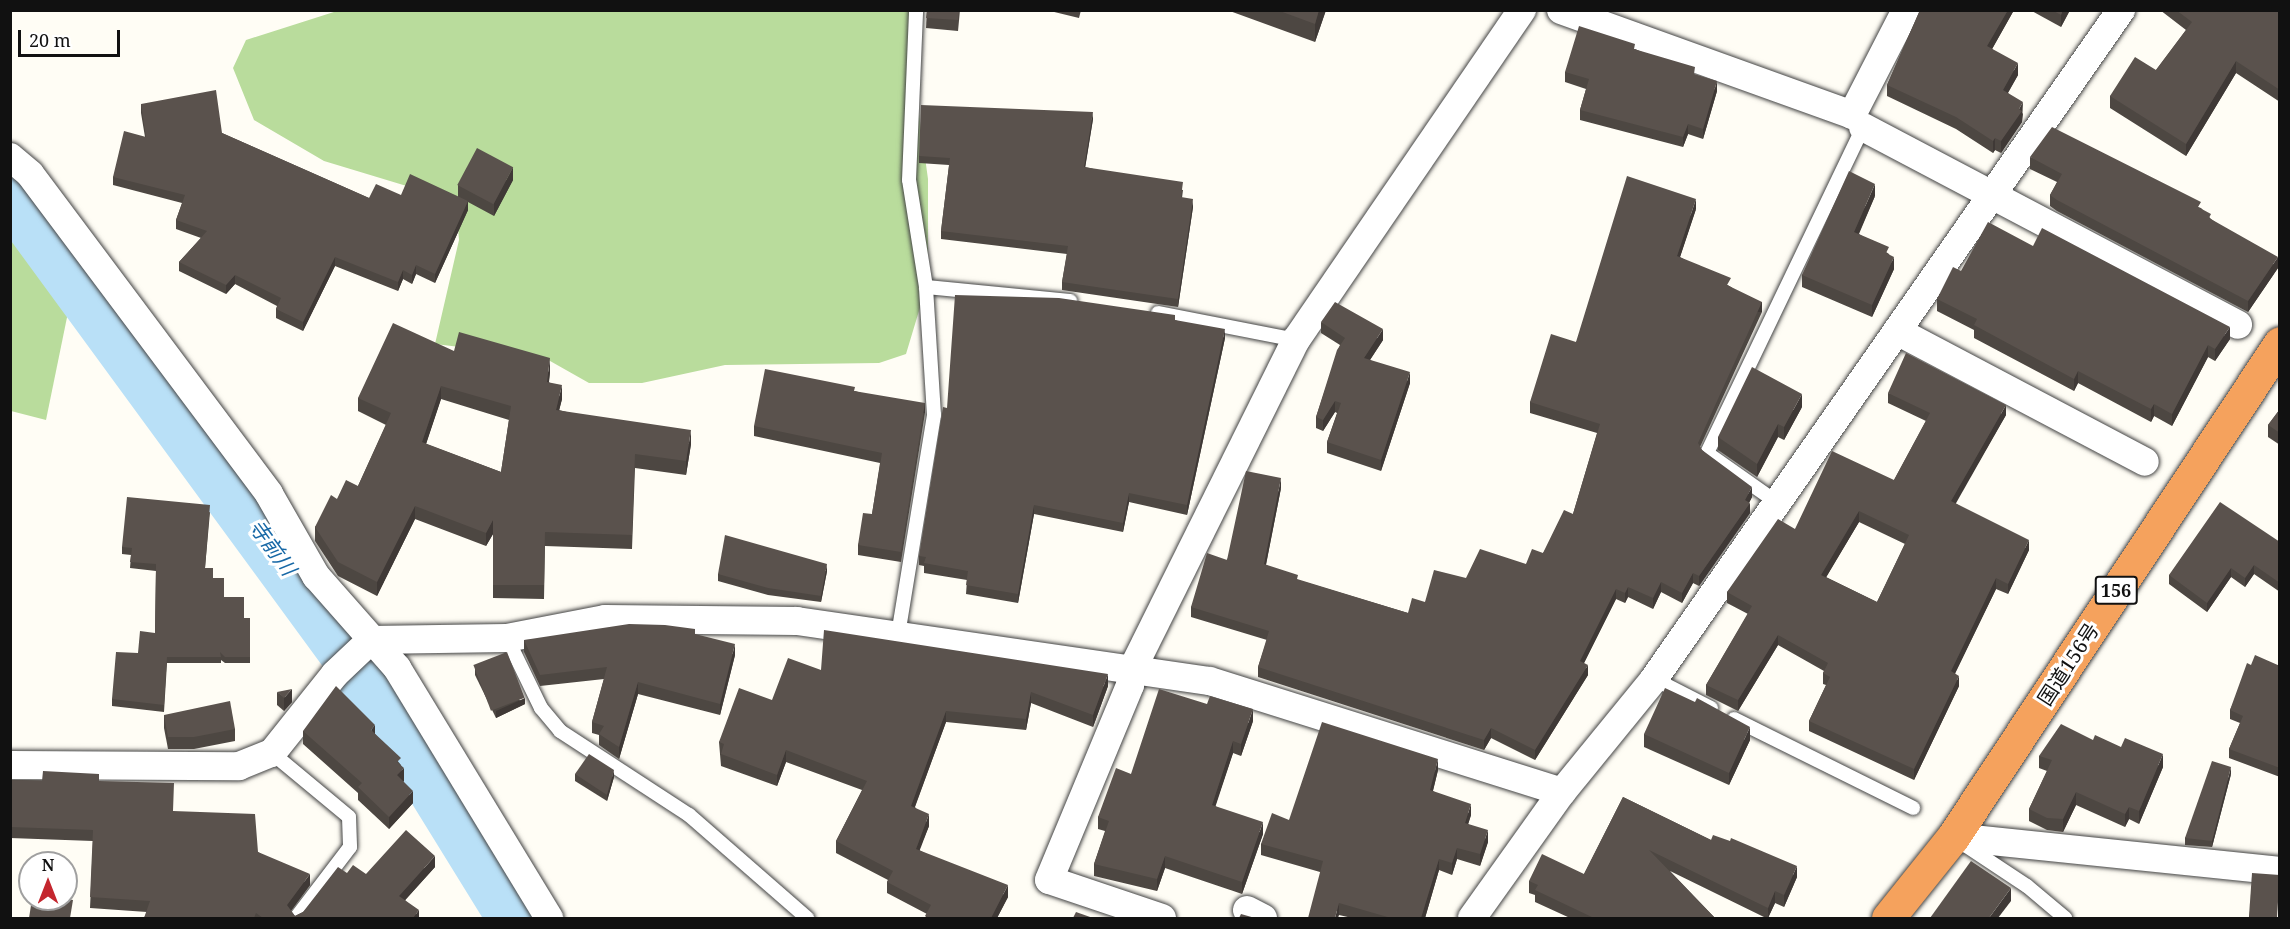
<!DOCTYPE html>
<html>
<head>
<meta charset="utf-8">
<style>
	body { margin:0 }
	#map { position:relative; width:2290px; height:929px; overflow:hidden; background:#fffdf5; font-family:"Noto Serif","Noto Sans JP",serif }
	div>[style] { position:absolute }
	.forest>* { inset:0; background:#b9dc9c }
	.river>* { height:62px; margin:-31px; padding:0 31px; transform-origin:31px; border-radius:31px; background:#b9e0f7 }
	.roads { filter:drop-shadow(0 0 2px #444) drop-shadow(0 0 2px #444) }
	.lane>* { height:14px; margin:-7px; padding:0 7px; transform-origin:7px; border-radius:7px; background:#fff }
	.street>* { height:28px; margin:-14px; padding:0 14px; transform-origin:14px; border-radius:14px; background:#fff }
	.highway>* { height:33px; margin:-16.5px; padding:0 16.5px; transform-origin:16.5px; border-radius:16.5px; background:#f5a25d }
	.wall>* { inset:0; background:#4d4742 }
	.shaded-wall>* { inset:0; background:#3f3936; transform-origin:0 0 }
	.building>* { inset:0; background:#5a524d; transform-origin:0 0 }
	span { translate:-50% -50%; white-space:nowrap; text-align:center; line-height:1.15; -webkit-text-stroke:6px #fff; paint-order:stroke }
	.shield-label span { padding:2px 4px; background:#fff; border:2px solid; border-radius:4px; -webkit-text-stroke-width:0 }
	.shield-label { font-size:18px; color:#111; font-weight:700 }
	.street-label { font-size:20px; color:#111 }
	.water-label { font-size:21px; color:#1768a6; font-style:italic }
	.frame { position:absolute; inset:0; border:12px solid #111; pointer-events:none }
	.north { position:absolute; left:18px; top:851px; width:60px; height:60px; box-sizing:border-box; background:#fff; border:2px solid #a0a0a0; border-radius:50%; rotate:0deg; font-size:16px; font-weight:700; line-height:24px; text-align:center; color:#111 }
	.north::after { content:''; display:block; margin:auto; width:21px; height:27px; background:#c4262e; clip-path:polygon(50% 0,100% 100%,50% 72%,0 100%) }
	.scale { position:absolute; left:18px; top:30px; width:102px; height:27px; box-sizing:border-box; border:3px solid #111; border-top:0; padding-left:8px; font-size:18px; line-height:21px; white-space:nowrap; color:#111; -webkit-text-stroke:4px #fff; paint-order:stroke }
</style>
</head>
<body>
<div id="map">
	<div class="forest">
		<i style="clip-path:polygon(337px 11px,914px 11px,913px 71px,928px 179px,928px 281px,906px 354px,879px 363px,725px 365px,642px 383px,589px 383px,543px 357px,435px 344px,459px 240px,457px 215px,433px 194px,324px 161px,254px 120px,233px 68px,246px 40px)"></i>
		<i style="clip-path:polygon(11px 212px,73px 288px,46px 420px,11px 411px)"></i>
	</div>
	<div class="river">
		<i style="left:10px;top:187px;width:621px;rotate:53.78deg"></i>
		<i style="left:377px;top:688px;width:270px;rotate:58.3deg"></i>
	</div>
	<div class="roads">
		<div class="lane">
			<i style="left:926px;top:287px;width:145px;rotate:5.6deg"></i>
			<i style="left:1158px;top:313px;width:141px;rotate:11.1deg"></i>
			<i style="left:1775px;top:501px;width:83px;rotate:-144.8deg"></i>
			<i style="left:1707px;top:453px;width:361px;rotate:-64.4deg"></i>
			<i style="left:1863px;top:127px;width:4px;rotate:-135deg"></i>
			<i style="left:898px;top:635px;width:223px;rotate:-80.7deg"></i>
			<i style="left:934px;top:415px;width:128px;rotate:-93.6deg"></i>
			<i style="left:926px;top:287px;width:108px;rotate:-99deg"></i>
			<i style="left:909px;top:180px;width:170px;rotate:-87.6deg"></i>
			<i style="left:507px;top:638px;width:78px;rotate:64.1deg"></i>
			<i style="left:541px;top:708px;width:30px;rotate:50deg"></i>
			<i style="left:560px;top:731px;width:154px;rotate:33.1deg"></i>
			<i style="left:689px;top:815px;width:157px;rotate:41.1deg"></i>
			<i style="left:1654px;top:679px;width:64px;rotate:27deg"></i>
			<i style="left:1734px;top:719px;width:200px;rotate:26.4deg"></i>
			<i style="left:272px;top:753px;width:100px;rotate:39.7deg"></i>
			<i style="left:349px;top:817px;width:30px;rotate:88deg"></i>
			<i style="left:350px;top:847px;width:89px;rotate:127.3deg"></i>
			<i style="left:1965px;top:845px;width:74px;rotate:33.5deg"></i>
			<i style="left:2027px;top:886px;width:50px;rotate:40.1deg"></i>
		</div>
		<div class="street">
			<i style="left:1561px;top:10px;width:309px;rotate:19.8deg"></i>
			<i style="left:1852px;top:115px;width:118px;rotate:-62.8deg"></i>
			<i style="left:1863px;top:127px;width:424px;rotate:27.8deg"></i>
			<i style="left:10px;top:157px;width:26px;rotate:40deg"></i>
			<i style="left:30px;top:174px;width:399px;rotate:53.2deg"></i>
			<i style="left:269px;top:494px;width:95px;rotate:60.2deg"></i>
			<i style="left:316px;top:576px;width:123px;rotate:48.6deg"></i>
			<i style="left:397px;top:668px;width:293px;rotate:58.7deg"></i>
			<i style="left:1897px;top:331px;width:280px;rotate:27.8deg"></i>
			<i style="left:10px;top:765px;width:229px;rotate:0.3deg"></i>
			<i style="left:239px;top:766px;width:35px;rotate:-22deg"></i>
			<i style="left:272px;top:753px;width:101px;rotate:-51.4deg"></i>
			<i style="left:335px;top:674px;width:50px;rotate:-43.4deg"></i>
			<i style="left:371px;top:640px;width:136px;rotate:-0.8deg"></i>
			<i style="left:507px;top:638px;width:100px;rotate:-11deg"></i>
			<i style="left:605px;top:619px;width:192px;rotate:0.6deg"></i>
			<i style="left:797px;top:621px;width:417px;rotate:8.3deg"></i>
			<i style="left:1210px;top:681px;width:369px;rotate:17.5deg"></i>
			<i style="left:1953px;top:837px;width:329px;rotate:5.9deg"></i>
			<i style="left:1247px;top:910px;width:18px;rotate:27deg"></i>
			<i style="left:1162px;top:918px;width:119px;rotate:-161.4deg"></i>
			<i style="left:1049px;top:880px;width:211px;rotate:-67.4deg"></i>
			<i style="left:1130px;top:685px;width:15px;rotate:-82deg"></i>
			<i style="left:1132px;top:670px;width:369px;rotate:-63.6deg"></i>
			<i style="left:1296px;top:340px;width:400px;rotate:-55.6deg"></i>
			<i style="left:1472px;top:918px;width:155px;rotate:-54.5deg"></i>
			<i style="left:1562px;top:792px;width:146px;rotate:-50.8deg"></i>
			<i style="left:1654px;top:679px;width:816px;rotate:-55.08deg"></i>
		</div>
		<div class="highway">
			<i style="left:1888px;top:918px;width:104px;rotate:-51.3deg"></i>
			<i style="left:1953px;top:837px;width:592px;rotate:-56.5deg"></i>
		</div>
	</div>
	<div class="wall">
		<i style="clip-path:polygon(927px 10px,960px 10px,958px 31px,926px 28px)"></i>
		<i style="clip-path:polygon(1046px 10px,1081px 10px,1079px 18px)"></i>
		<i style="clip-path:polygon(1227px 10px,1326px 10px,1315px 42px)"></i>
		<i style="clip-path:polygon(1920px 10px,2014px 10px,1992px 49px,2018px 75px,2008px 93px,2023px 114px,2022px 122px,2001px 153px,1995px 150px,1993px 153px,1956px 129px,1887px 96px,1887px 85px)"></i>
		<i style="clip-path:polygon(2030px 10px,2070px 10px,2061px 27px)"></i>
		<i style="clip-path:polygon(2160px 10px,2280px 10px,2280px 102px,2236px 73px,2186px 156px,2110px 108px,2110px 96px,2156px 70px,2186px 30px)"></i>
		<i style="clip-path:polygon(1635px 49px,1695px 75px,1717px 91px,1703px 139px,1688px 134px,1683px 147px,1580px 120px,1580px 110px,1586px 89px,1565px 82px,1565px 72px)"></i>
		<i style="clip-path:polygon(141px 104px,222px 133px,369px 198px,401px 195px,458px 197px,458px 185px,513px 180px,494px 216px,468px 202px,468px 210px,435px 283px,416px 274px,412px 284px,403px 279px,398px 291px,335px 266px,303px 331px,276px 318px,276px 309px,277px 306px,235px 284px,226px 294px,179px 271px,179px 262px,201px 238px,176px 229px,176px 220px,182px 203px,113px 185px,113px 177px,145px 137px,141px 113px)"></i>
		<i style="clip-path:polygon(1093px 119px,1085px 167px,1183px 190px,1182px 198px,1193px 207px,1178px 307px,1062px 290px,1062px 282px,1067px 254px,941px 239px,941px 231px,949px 165px,919px 163px,919px 156px)"></i>
		<i style="clip-path:polygon(2030px 157px,2201px 208px,2211px 219px,2278px 268px,2248px 312px,2057px 211px,2050px 206px,2050px 195px,2057px 182px,2030px 169px)"></i>
		<i style="clip-path:polygon(1875px 196px,1859px 234px,1889px 254px,1894px 269px,1872px 317px,1802px 287px,1802px 275px)"></i>
		<i style="clip-path:polygon(1696px 209px,1680px 257px,1731px 287px,1762px 312px,1700px 447px,1702px 450px,1752px 497px,1749px 503px,1750px 513px,1699px 586px,1693px 583px,1682px 603px,1661px 592px,1653px 609px,1628px 597px,1625px 603px,1616px 599px,1584px 663px,1588px 675px,1535px 760px,1491px 738px,1484px 750px,1258px 677px,1258px 667px,1267px 640px,1191px 617px,1191px 607px,1281px 488px,1266px 565px,1298px 580px,1408px 613px,1425px 602px,1466px 578px,1526px 564px,1543px 553px,1573px 514px,1597px 433px,1530px 413px,1530px 402px,1576px 342px)"></i>
		<i style="clip-path:polygon(2033px 246px,2230px 339px,2215px 361px,2208px 357px,2172px 426px,2154px 416px,2151px 422px,2078px 383px,2074px 391px,1974px 338px,1974px 330px,1937px 311px,1937px 299px,1961px 271px)"></i>
		<i style="clip-path:polygon(1175px 320px,1225px 338px,1187px 515px,1129px 502px,1123px 532px,1034px 514px,1018px 603px,966px 594px,967px 580px,924px 573px,924px 566px,919px 565px,919px 556px)"></i>
		<i style="clip-path:polygon(1321px 322px,1383px 340px,1370px 360px,1410px 383px,1381px 471px,1327px 453px,1327px 442px,1337px 413px,1335px 412px,1323px 431px,1316px 428px,1316px 417px,1340px 345px,1321px 333px)"></i>
		<i style="clip-path:polygon(evenodd,454px 351px,550px 372px,549px 382px,562px 399px,559px 410px,691px 444px,686px 475px,635px 468px,632px 549px,545px 546px,544px 599px,493px 598px,493px 534px,486px 546px,415px 519px,377px 596px,338px 576px,315px 541px,315px 527px,337px 499px,358px 486px,386px 425px,358px 411px,358px 398px,454px 351px,441px 399px,509px 420px,501px 472px,426px 444px,441px 399px)"></i>
		<i style="clip-path:polygon(855px 391px,925px 413px,901px 562px,858px 555px,858px 545px,872px 514px,880px 463px,754px 436px,754px 426px)"></i>
		<i style="clip-path:polygon(evenodd,1888px 393px,2006px 415px,1955px 503px,2029px 550px,2008px 594px,1996px 589px,1955px 673px,1959px 686px,1914px 780px,1809px 731px,1809px 721px,1826px 685px,1823px 684px,1823px 673px,1824px 671px,1778px 645px,1738px 711px,1706px 695px,1706px 685px,1748px 614px,1727px 603px,1727px 592px,1795px 529px,1894px 480px,1926px 421px,1888px 403px,1888px 393px,1859px 522px,1905px 544px,1877px 602px,1826px 577px,1859px 522px)"></i>
		<i style="clip-path:polygon(1802px 407px,1784px 440px,1778px 437px,1757px 477px,1718px 450px,1718px 437px)"></i>
		<i style="clip-path:polygon(2280px 409px,2280px 445px,2268px 437px,2268px 425px)"></i>
		<i style="clip-path:polygon(210px 512px,205px 568px,213px 578px,224px 597px,244px 618px,250px 618px,250px 663px,225px 663px,221px 660px,221px 663px,167px 663px,164px 712px,112px 706px,112px 699px,138px 653px,155px 633px,156px 571px,130px 568px,131px 555px,122px 554px,122px 547px)"></i>
		<i style="clip-path:polygon(2280px 542px,2280px 592px,2254px 574px,2245px 587px,2231px 577px,2207px 612px,2169px 584px,2169px 575px)"></i>
		<i style="clip-path:polygon(827px 571px,821px 602px,768px 595px,718px 581px,718px 574px)"></i>
		<i style="clip-path:polygon(695px 634px,735px 655px,720px 715px,638px 694px,619px 759px,599px 745px,599px 735px,592px 733px,592px 722px,604px 679px,540px 686px,524px 652px,524px 640px)"></i>
		<i style="clip-path:polygon(2251px 665px,2280px 666px,2280px 777px,2229px 758px,2229px 749px,2240px 723px,2230px 719px,2230px 710px)"></i>
		<i style="clip-path:polygon(475px 668px,525px 704px,496px 718px,475px 675px)"></i>
		<i style="clip-path:polygon(1108px 686px,1093px 727px,1031px 703px,1026px 730px,946px 722px,915px 807px,929px 826px,919px 850px,1008px 897px,997px 918px,925px 918px,927px 914px,887px 893px,887px 882px,888px 880px,836px 853px,836px 841px,862px 790px,786px 762px,777px 786px,721px 766px,719px 742px,772px 700px)"></i>
		<i style="clip-path:polygon(277px 692px,292px 702px,284px 711px,277px 705px)"></i>
		<i style="clip-path:polygon(164px 715px,235px 729px,235px 741px,194px 749px,168px 749px,164px 728px)"></i>
		<i style="clip-path:polygon(1253px 721px,1241px 756px,1233px 753px,1215px 806px,1263px 834px,1242px 894px,1165px 868px,1157px 891px,1094px 876px,1094px 864px,1105px 831px,1098px 829px,1098px 817px,1131px 774px)"></i>
		<i style="clip-path:polygon(303px 731px,375px 734px,401px 765px,403px 781px,413px 803px,389px 829px,358px 800px,358px 793px,303px 744px)"></i>
		<i style="clip-path:polygon(1644px 734px,1750px 740px,1729px 785px,1644px 747px)"></i>
		<i style="clip-path:polygon(2093px 740px,2163px 767px,2139px 824px,2129px 819px,2125px 827px,2076px 805px,2063px 832px,2047px 830px,2029px 821px,2029px 809px,2047px 771px,2039px 768px,2039px 756px)"></i>
		<i style="clip-path:polygon(1438px 770px,1433px 791px,1471px 815px,1468px 824px,1488px 842px,1480px 866px,1457px 859px,1452px 875px,1439px 870px,1425px 918px,1352px 918px,1339px 915px,1320px 872px,1261px 855px,1261px 844px,1289px 820px)"></i>
		<i style="clip-path:polygon(575px 774px,614px 777px,607px 801px,575px 781px)"></i>
		<i style="clip-path:polygon(2231px 774px,2212px 847px,2185px 845px,2185px 838px)"></i>
		<i style="clip-path:polygon(10px 780px,99px 781px,173px 811px,258px 852px,310px 885px,291px 911px,295px 916px,303px 912px,347px 873px,366px 874px,435px 867px,405px 900px,419px 918px,144px 918px,147px 912px,90px 908px,93px 841px,10px 838px)"></i>
		<i style="clip-path:polygon(1623px 797px,1711px 840px,1730px 841px,1797px 877px,1784px 907px,1775px 903px,1768px 918px,1766px 918px,1670px 871px,1715px 918px,1570px 918px,1535px 902px,1535px 895px,1529px 893px,1529px 881px,1584px 874px)"></i>
	</div>
	<div class="shaded-wall">
		<i style="clip-path:polygon(1319px 10px,1326px 10px,1315px 42px,1315px 24px)"></i>
		<i style="clip-path:polygon(2008px 10px,2014px 10px,1987px 58px,1987px 46px)"></i>
		<i style="clip-path:polygon(2063px 10px,2070px 10px,2061px 27px,2061px 15px)"></i>
		<i style="clip-path:polygon(2236px 61px,2236px 73px,2186px 156px,2186px 144px)"></i>
		<i style="clip-path:polygon(2018px 63px,2018px 75px,2003px 101px,2003px 90px)"></i>
		<i style="clip-path:polygon(1717px 81px,1717px 91px,1703px 139px,1703px 129px)"></i>
		<i style="clip-path:polygon(2023px 102px,2022px 122px,2001px 153px,2001px 141px)"></i>
		<i style="clip-path:polygon(1093px 112px,1093px 119px,1084px 175px,1084px 167px)"></i>
		<i style="clip-path:polygon(1688px 124px,1688px 134px,1683px 147px,1683px 137px)"></i>
		<i style="clip-path:polygon(1995px 138px,1995px 150px,1993px 153px,1993px 141px)"></i>
		<i style="clip-path:polygon(513px 167px,513px 180px,494px 216px,494px 203px)"></i>
		<i style="clip-path:polygon(1875px 184px,1875px 196px,1854px 244px,1854px 232px)"></i>
		<i style="clip-path:polygon(1193px 199px,1193px 207px,1178px 307px,1178px 299px)"></i>
		<i style="clip-path:polygon(1696px 199px,1696px 209px,1677px 266px,1677px 256px)"></i>
		<i style="clip-path:polygon(468px 201px,468px 210px,435px 283px,435px 274px)"></i>
		<i style="clip-path:polygon(335px 257px,335px 266px,303px 331px,303px 322px)"></i>
		<i style="clip-path:polygon(1894px 257px,1894px 269px,1872px 317px,1872px 305px)"></i>
		<i style="clip-path:polygon(2278px 257px,2278px 268px,2248px 312px,2248px 301px)"></i>
		<i style="clip-path:polygon(416px 265px,416px 274px,412px 284px,412px 275px)"></i>
		<i style="clip-path:polygon(403px 270px,403px 279px,398px 291px,398px 282px)"></i>
		<i style="clip-path:polygon(235px 275px,235px 284px,226px 294px,226px 285px)"></i>
		<i style="left:1762px;top:302px;width:10px;height:155px;rotate:90deg"></i>
		<i style="clip-path:polygon(2230px 327px,2230px 339px,2215px 361px,2215px 349px)"></i>
		<i style="clip-path:polygon(1225px 329px,1225px 338px,1187px 515px,1187px 505px)"></i>
		<i style="clip-path:polygon(1383px 329px,1383px 340px,1364px 369px,1364px 358px)"></i>
		<i style="clip-path:polygon(2208px 345px,2208px 357px,2172px 426px,2172px 414px)"></i>
		<i style="clip-path:polygon(550px 358px,550px 372px,547px 396px,547px 382px)"></i>
		<i style="clip-path:polygon(2078px 371px,2078px 383px,2074px 391px,2074px 379px)"></i>
		<i style="clip-path:polygon(1410px 372px,1410px 383px,1381px 471px,1381px 460px)"></i>
		<i style="clip-path:polygon(562px 385px,562px 399px,556px 423px,556px 410px)"></i>
		<i style="clip-path:polygon(441px 386px,441px 399px,422px 456px,422px 442px)"></i>
		<i style="clip-path:polygon(1802px 394px,1802px 407px,1784px 440px,1784px 427px)"></i>
		<i style="clip-path:polygon(1335px 401px,1335px 412px,1323px 431px,1323px 420px)"></i>
		<i style="left:925px;top:403px;width:10px;height:151px;rotate:90deg"></i>
		<i style="clip-path:polygon(2154px 404px,2154px 416px,2151px 422px,2151px 409px)"></i>
		<i style="clip-path:polygon(2006px 405px,2006px 415px,1951px 512px,1951px 501px)"></i>
		<i style="clip-path:polygon(1778px 424px,1778px 437px,1757px 477px,1757px 464px)"></i>
		<i style="clip-path:polygon(691px 430px,691px 444px,686px 475px,686px 461px)"></i>
		<i style="clip-path:polygon(1281px 478px,1281px 488px,1264px 574px,1264px 564px)"></i>
		<i style="clip-path:polygon(1752px 487px,1752px 497px,1745px 510px,1745px 500px)"></i>
		<i style="clip-path:polygon(1129px 493px,1129px 502px,1123px 532px,1123px 523px)"></i>
		<i style="clip-path:polygon(1750px 503px,1750px 513px,1699px 586px,1699px 576px)"></i>
		<i style="clip-path:polygon(1034px 505px,1034px 514px,1018px 603px,1018px 594px)"></i>
		<i style="clip-path:polygon(415px 506px,415px 519px,377px 596px,377px 582px)"></i>
		<i style="clip-path:polygon(1859px 511px,1859px 522px,1821px 586px,1821px 575px)"></i>
		<i style="clip-path:polygon(493px 520px,493px 534px,486px 546px,486px 533px)"></i>
		<i style="clip-path:polygon(2029px 540px,2029px 550px,2008px 594px,2008px 584px)"></i>
		<i style="clip-path:polygon(827px 564px,827px 571px,821px 602px,821px 596px)"></i>
		<i style="clip-path:polygon(2254px 565px,2254px 574px,2245px 587px,2245px 578px)"></i>
		<i style="clip-path:polygon(2231px 568px,2231px 577px,2207px 612px,2207px 603px)"></i>
		<i style="clip-path:polygon(1693px 573px,1693px 583px,1682px 603px,1682px 593px)"></i>
		<i style="clip-path:polygon(1996px 578px,1996px 589px,1951px 682px,1951px 671px)"></i>
		<i style="clip-path:polygon(1661px 582px,1661px 592px,1653px 609px,1653px 598px)"></i>
		<i style="clip-path:polygon(1628px 587px,1628px 597px,1625px 603px,1625px 593px)"></i>
		<i style="clip-path:polygon(1616px 589px,1616px 599px,1580px 671px,1580px 661px)"></i>
		<i style="clip-path:polygon(1778px 635px,1778px 645px,1738px 711px,1738px 700px)"></i>
		<i style="clip-path:polygon(735px 644px,735px 655px,720px 715px,720px 704px)"></i>
		<i style="clip-path:polygon(1588px 665px,1588px 675px,1535px 760px,1535px 750px)"></i>
		<i style="clip-path:polygon(1108px 674px,1108px 686px,1093px 727px,1093px 715px)"></i>
		<i style="clip-path:polygon(1959px 676px,1959px 686px,1914px 780px,1914px 769px)"></i>
		<i style="clip-path:polygon(638px 682px,638px 694px,619px 759px,619px 747px)"></i>
		<i style="clip-path:polygon(292px 689px,292px 702px,284px 711px,284px 698px)"></i>
		<i style="clip-path:polygon(1031px 692px,1031px 703px,1026px 730px,1026px 719px)"></i>
		<i style="clip-path:polygon(525px 698px,525px 704px,496px 718px,496px 711px)"></i>
		<i style="clip-path:polygon(1253px 709px,1253px 721px,1241px 756px,1241px 744px)"></i>
		<i style="clip-path:polygon(946px 711px,946px 722px,911px 817px,911px 806px)"></i>
		<i style="clip-path:polygon(375px 725px,375px 737px,371px 730px)"></i>
		<i style="clip-path:polygon(1750px 727px,1750px 740px,1729px 785px,1729px 773px)"></i>
		<i style="clip-path:polygon(1491px 728px,1491px 738px,1484px 750px,1484px 740px)"></i>
		<i style="clip-path:polygon(1233px 741px,1233px 753px,1212px 817px,1212px 805px)"></i>
		<i style="clip-path:polygon(786px 750px,786px 762px,777px 786px,777px 775px)"></i>
		<i style="clip-path:polygon(2163px 754px,2163px 767px,2139px 824px,2139px 811px)"></i>
		<i style="clip-path:polygon(1438px 759px,1438px 770px,1430px 802px,1430px 790px)"></i>
		<i style="clip-path:polygon(2231px 767px,2231px 774px,2212px 847px,2212px 841px)"></i>
		<i style="clip-path:polygon(404px 768px,404px 781px,397px 788px,397px 775px)"></i>
		<i style="clip-path:polygon(614px 770px,614px 777px,607px 801px,607px 795px)"></i>
		<i style="clip-path:polygon(413px 791px,413px 803px,389px 829px,389px 817px)"></i>
		<i style="clip-path:polygon(2076px 792px,2076px 805px,2063px 832px,2063px 819px)"></i>
		<i style="clip-path:polygon(1471px 804px,1471px 815px,1465px 834px,1465px 823px)"></i>
		<i style="clip-path:polygon(2129px 807px,2129px 819px,2125px 827px,2125px 814px)"></i>
		<i style="clip-path:polygon(929px 814px,929px 826px,916px 860px,916px 849px)"></i>
		<i style="clip-path:polygon(1263px 822px,1263px 834px,1242px 894px,1242px 882px)"></i>
		<i style="clip-path:polygon(1488px 830px,1488px 842px,1480px 866px,1480px 854px)"></i>
		<i style="clip-path:polygon(1457px 848px,1457px 859px,1452px 875px,1452px 863px)"></i>
		<i style="clip-path:polygon(435px 856px,435px 867px,399px 907px,399px 896px)"></i>
		<i style="clip-path:polygon(1165px 856px,1165px 868px,1157px 891px,1157px 879px)"></i>
		<i style="clip-path:polygon(1439px 859px,1439px 870px,1425px 918px,1421px 918px)"></i>
		<i style="clip-path:polygon(1797px 866px,1797px 877px,1784px 907px,1784px 895px)"></i>
		<i style="clip-path:polygon(310px 874px,310px 885px,287px 916px,287px 905px)"></i>
		<i style="clip-path:polygon(1008px 885px,1008px 897px,997px 918px,991px 918px)"></i>
		<i style="clip-path:polygon(2011px 888px,2011px 901px,1998px 918px,1989px 918px)"></i>
		<i style="clip-path:polygon(1775px 891px,1775px 903px,1768px 918px,1768px 908px)"></i>
		<i style="clip-path:polygon(1339px 903px,1339px 915px,1338px 918px,1335px 918px)"></i>
		<i style="clip-path:polygon(419px 910px,419px 918px,413px 918px)"></i>
	</div>
	<div class="building">
		<i style="clip-path:polygon(927px 10px,959px 10px,958px 20px,926px 18px)"></i>
		<i style="clip-path:polygon(1277px 10px,1319px 10px,1315px 24px)"></i>
		<i style="clip-path:polygon(1920px 10px,2008px 10px,1987px 46px,2018px 63px,2003px 90px,2023px 102px,2019px 109px,2022px 111px,2001px 141px,1995px 138px,1993px 141px,1956px 117px,1887px 85px)"></i>
		<i style="clip-path:polygon(2052px 10px,2063px 10px,2061px 15px)"></i>
		<i style="clip-path:polygon(2176px 10px,2280px 10px,2280px 90px,2236px 61px,2186px 144px,2110px 96px,2135px 57px,2156px 70px,2192px 22px)"></i>
		<i style="clip-path:polygon(1579px 26px,1635px 44px,1634px 49px,1695px 67px,1694px 74px,1717px 81px,1703px 129px,1688px 124px,1683px 137px,1580px 110px,1589px 79px,1565px 72px)"></i>
		<i style="clip-path:polygon(216px 90px,222px 133px,369px 198px,376px 184px,401px 195px,410px 174px,468px 201px,435px 274px,416px 265px,412px 275px,403px 270px,398px 282px,335px 257px,303px 322px,276px 309px,281px 298px,235px 275px,226px 285px,179px 262px,207px 231px,176px 220px,185px 195px,113px 177px,124px 131px,146px 137px,141px 104px)"></i>
		<i style="clip-path:polygon(921px 105px,1093px 112px,1084px 167px,1183px 182px,1181px 197px,1193px 199px,1178px 299px,1062px 282px,1068px 246px,941px 231px,950px 158px,919px 156px)"></i>
		<i style="clip-path:polygon(2052px 127px,2201px 202px,2198px 207px,2211px 214px,2209px 218px,2278px 257px,2248px 301px,2057px 200px,2050px 195px,2062px 174px,2030px 157px)"></i>
		<i style="left:477px;top:148px;width:41px;height:42px;rotate:28deg"></i>
		<i style="clip-path:polygon(1849px 171px,1875px 184px,1854px 232px,1889px 247px,1886px 253px,1894px 257px,1872px 305px,1802px 275px)"></i>
		<i style="clip-path:polygon(1627px 176px,1696px 199px,1677px 256px,1731px 278px,1727px 285px,1762px 302px,1698px 443px,1702px 450px,1752px 487px,1745px 500px,1750px 503px,1699px 576px,1693px 573px,1682px 593px,1661px 582px,1653px 598px,1628px 587px,1625px 593px,1616px 589px,1580px 661px,1588px 665px,1535px 750px,1491px 728px,1484px 740px,1258px 667px,1269px 631px,1191px 607px,1207px 553px,1227px 560px,1246px 471px,1281px 478px,1264px 564px,1298px 575px,1297px 579px,1408px 613px,1412px 598px,1425px 602px,1434px 570px,1466px 578px,1480px 549px,1526px 564px,1532px 549px,1543px 553px,1564px 510px,1573px 514px,1600px 424px,1530px 402px,1551px 334px,1576px 342px)"></i>
		<i style="clip-path:polygon(1988px 222px,2033px 246px,2042px 228px,2230px 327px,2215px 349px,2208px 345px,2172px 414px,2154px 404px,2151px 409px,2078px 371px,2074px 379px,1974px 325px,1977px 319px,1937px 299px,1953px 267px,1961px 271px)"></i>
		<i style="clip-path:polygon(955px 295px,1059px 298px,1175px 315px,1175px 320px,1225px 329px,1187px 505px,1129px 493px,1123px 523px,1034px 505px,1018px 594px,966px 585px,968px 571px,924px 563px,926px 557px,919px 556px,943px 407px,947px 408px)"></i>
		<i style="clip-path:polygon(1335px 302px,1383px 329px,1364px 358px,1410px 372px,1381px 460px,1327px 442px,1341px 403px,1335px 401px,1323px 420px,1316px 417px,1337px 350px,1345px 338px,1321px 322px)"></i>
		<i style="clip-path:polygon(evenodd,393px 323px,454px 351px,459px 332px,550px 358px,547px 382px,562px 385px,556px 410px,691px 430px,686px 461px,635px 454px,632px 535px,545px 532px,544px 585px,493px 585px,493px 520px,486px 533px,415px 506px,377px 582px,338px 562px,315px 527px,331px 495px,337px 499px,346px 480px,358px 486px,391px 413px,358px 398px,393px 323px,441px 386px,511px 406px,501px 472px,422px 442px,441px 386px)"></i>
		<i style="clip-path:polygon(evenodd,1906px 353px,2006px 405px,1951px 501px,2029px 540px,2008px 584px,1996px 578px,1951px 671px,1959px 676px,1914px 769px,1809px 721px,1830px 677px,1823px 673px,1828px 663px,1778px 635px,1738px 700px,1706px 685px,1752px 606px,1727px 592px,1778px 519px,1795px 529px,1832px 451px,1894px 480px,1930px 413px,1888px 393px,1906px 353px,1859px 511px,1909px 535px,1877px 602px,1821px 575px,1859px 511px)"></i>
		<i style="clip-path:polygon(1752px 367px,1802px 394px,1784px 427px,1778px 424px,1757px 464px,1718px 437px)"></i>
		<i style="clip-path:polygon(765px 369px,855px 387px,854px 391px,925px 403px,901px 552px,858px 545px,863px 513px,872px 514px,882px 453px,754px 426px)"></i>
		<i style="clip-path:polygon(2280px 409px,2280px 433px,2268px 425px)"></i>
		<i style="clip-path:polygon(127px 497px,210px 505px,205px 568px,213px 568px,213px 578px,224px 578px,224px 597px,244px 597px,244px 618px,250px 618px,250px 657px,225px 657px,220px 652px,221px 657px,167px 657px,164px 705px,112px 699px,116px 652px,138px 653px,140px 631px,155px 633px,156px 564px,130px 562px,132px 548px,122px 547px)"></i>
		<i style="clip-path:polygon(2220px 502px,2280px 542px,2280px 583px,2254px 565px,2245px 578px,2231px 568px,2207px 603px,2169px 575px)"></i>
		<i style="clip-path:polygon(725px 535px,827px 564px,821px 596px,768px 588px,718px 574px)"></i>
		<i style="clip-path:polygon(629px 624px,665px 625px,695px 629px,695px 634px,735px 644px,720px 704px,638px 682px,619px 747px,599px 734px,604px 726px,592px 722px,607px 667px,540px 675px,524px 640px)"></i>
		<i style="clip-path:polygon(824px 630px,1108px 674px,1093px 715px,1031px 692px,1026px 719px,946px 711px,911px 806px,929px 814px,916px 849px,1008px 885px,991px 918px,930px 918px,925px 916px,931px 905px,887px 882px,893px 871px,836px 841px,867px 781px,786px 750px,777px 775px,721px 754px,724px 744px,719px 742px,739px 688px,772px 700px,788px 658px,821px 670px)"></i>
		<i style="left:507px;top:652px;width:49px;height:36px;rotate:69deg"></i>
		<i style="clip-path:polygon(2255px 655px,2280px 666px,2280px 768px,2229px 749px,2243px 716px,2230px 710px,2247px 663px,2251px 665px)"></i>
		<i style="clip-path:polygon(336px 686px,375px 725px,371px 730px,401px 758px,397px 762px,404px 768px,397px 775px,413px 791px,389px 817px,358px 787px,362px 783px,303px 731px)"></i>
		<i style="clip-path:polygon(1665px 688px,1695px 702px,1697px 698px,1750px 727px,1729px 773px,1644px 734px)"></i>
		<i style="clip-path:polygon(292px 689px,284px 698px,277px 692px)"></i>
		<i style="clip-path:polygon(1159px 689px,1207px 704px,1210px 696px,1253px 709px,1241px 744px,1233px 741px,1212px 805px,1263px 822px,1242px 882px,1165px 856px,1157px 879px,1094px 864px,1109px 821px,1098px 817px,1116px 768px,1131px 774px)"></i>
		<i style="clip-path:polygon(230px 701px,235px 729px,194px 737px,168px 737px,164px 715px)"></i>
		<i style="clip-path:polygon(1322px 722px,1438px 759px,1430px 790px,1471px 804px,1465px 823px,1488px 830px,1480px 854px,1457px 848px,1452px 863px,1439px 859px,1421px 918px,1391px 918px,1339px 903px,1335px 918px,1308px 918px,1323px 861px,1261px 844px,1272px 813px,1289px 820px)"></i>
		<i style="clip-path:polygon(2061px 724px,2093px 740px,2095px 735px,2121px 747px,2125px 738px,2163px 754px,2139px 811px,2129px 807px,2125px 814px,2076px 792px,2063px 819px,2047px 818px,2029px 809px,2052px 760px,2039px 756px)"></i>
		<i style="clip-path:polygon(589px 754px,614px 770px,607px 795px,575px 774px)"></i>
		<i style="clip-path:polygon(2212px 761px,2231px 767px,2212px 841px,2185px 838px)"></i>
		<i style="clip-path:polygon(43px 771px,99px 774px,99px 781px,174px 783px,173px 811px,255px 814px,258px 852px,310px 874px,287px 905px,295px 916px,303px 912px,338px 867px,347px 873px,353px 865px,366px 874px,406px 830px,435px 856px,399px 896px,419px 910px,413px 918px,263px 918px,256px 913px,254px 918px,144px 918px,150px 901px,90px 897px,93px 830px,10px 827px,10px 780px,42px 781px)"></i>
		<i style="clip-path:polygon(1623px 797px,1711px 840px,1713px 835px,1730px 841px,1731px 838px,1797px 866px,1784px 895px,1775px 891px,1768px 908px,1649px 850px,1715px 918px,1594px 918px,1535px 890px,1538px 885px,1529px 881px,1542px 854px,1584px 874px)"></i>
		<i style="clip-path:polygon(1971px 861px,2011px 888px,1989px 918px,1930px 918px)"></i>
		<i style="left:2252px;top:873px;width:28px;height:45px;rotate:4deg"></i>
		<i style="clip-path:polygon(32px 899px,66px 899px,73px 900px,70px 918px,29px 918px)"></i>
		<i style="clip-path:polygon(1076px 912px,1093px 918px,1073px 918px)"></i>
		<i style="clip-path:polygon(1241px 914px,1255px 918px,1239px 918px)"></i>
	</div>
	<div class="shield-label">
		<span style="left:2116px;top:590px">156</span>
	</div>
	<div class="street-label">
		<span style="left:2068px;top:664px;rotate:-57deg">国道156号</span>
	</div>
	<div class="water-label">
		<span style="left:273px;top:547px;rotate:54deg">寺前川</span>
	</div>
	<div class="frame"></div>
	<div class="north">N</div>
	<div class="scale">20 m</div>
</div>
</body>
</html>
